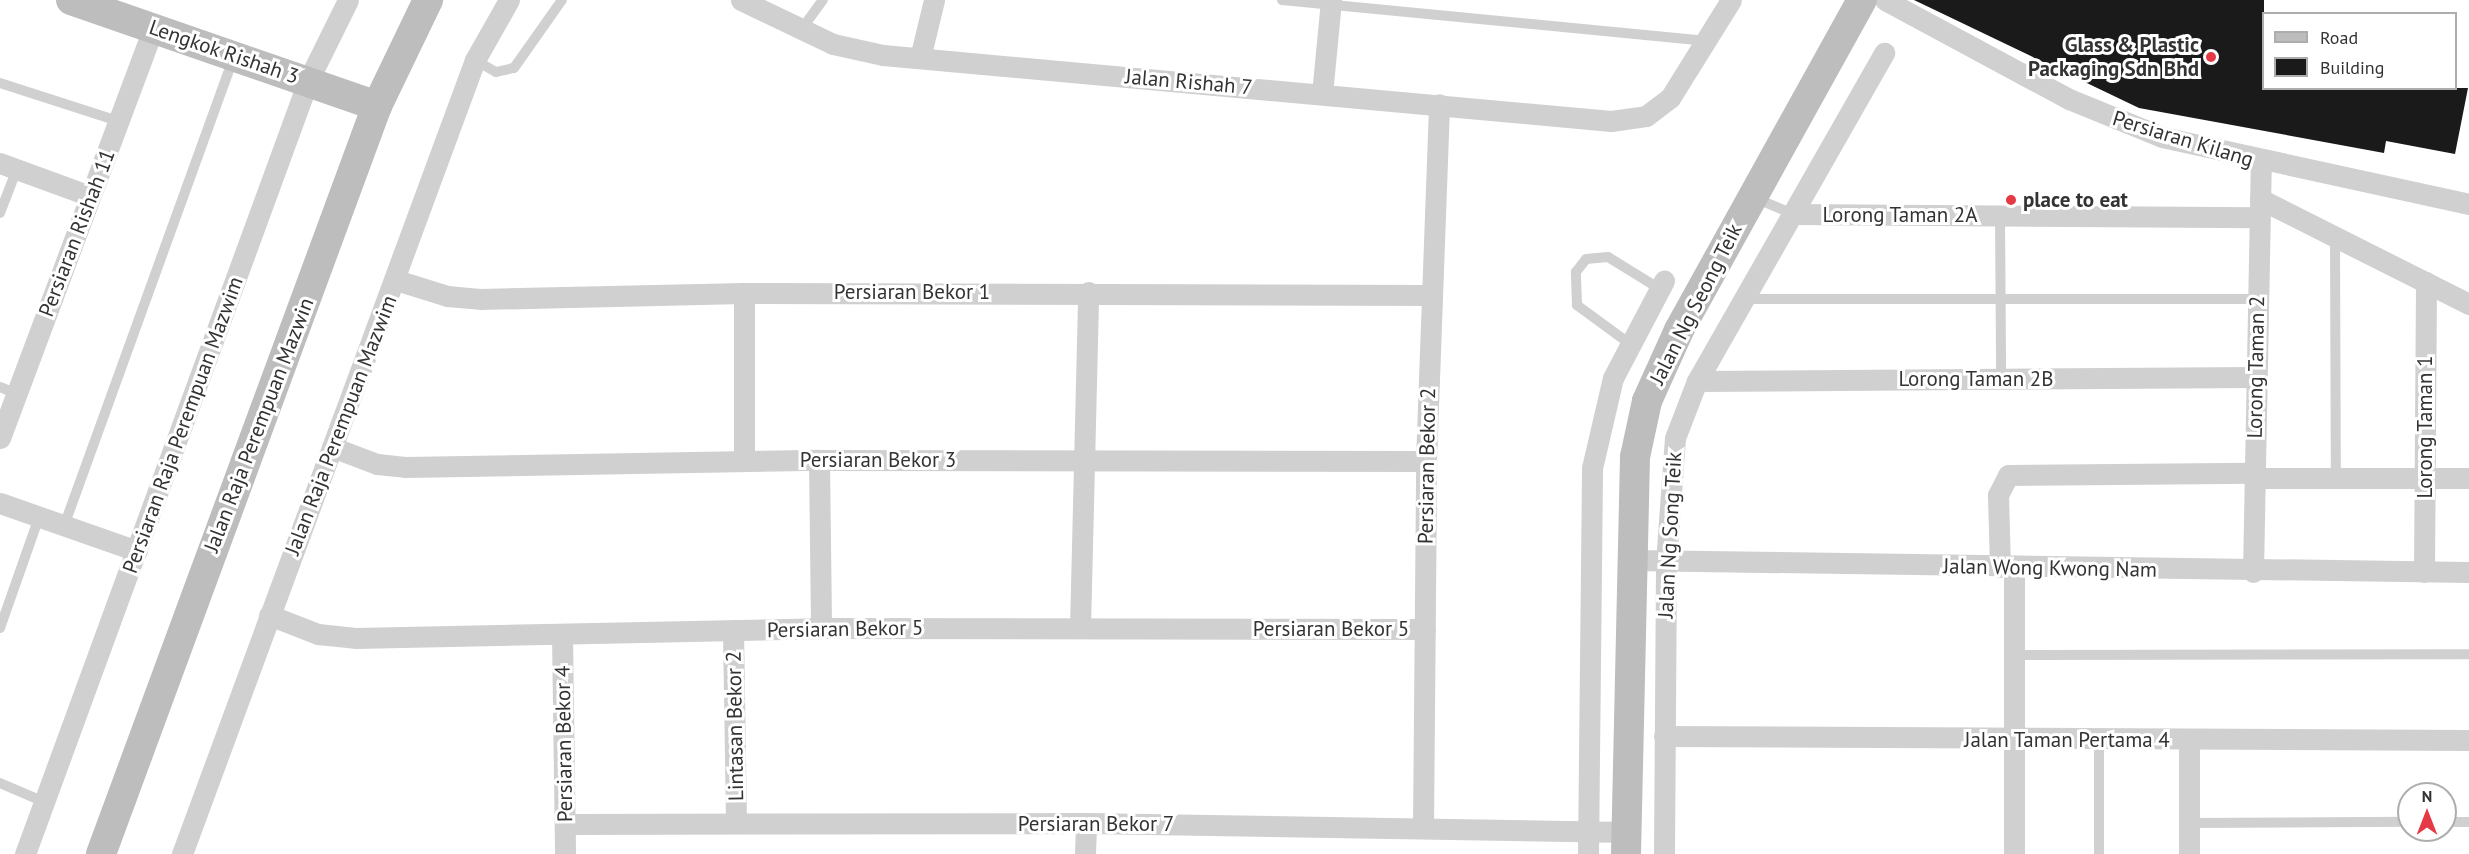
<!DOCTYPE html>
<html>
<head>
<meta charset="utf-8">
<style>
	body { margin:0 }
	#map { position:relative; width:2469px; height:854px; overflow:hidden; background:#fff; font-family:"PT Sans",sans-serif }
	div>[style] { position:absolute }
	.building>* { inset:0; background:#1a1a1a }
	.lane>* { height:10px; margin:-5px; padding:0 5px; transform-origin:5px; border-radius:5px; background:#d0d0d0 }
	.street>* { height:21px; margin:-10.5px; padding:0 10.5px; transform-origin:10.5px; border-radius:10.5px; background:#d0d0d0 }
	.secondary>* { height:30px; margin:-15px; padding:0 15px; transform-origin:15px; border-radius:15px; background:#bdbdbd }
	.dots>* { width:16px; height:16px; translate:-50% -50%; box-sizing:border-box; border:3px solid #fff; border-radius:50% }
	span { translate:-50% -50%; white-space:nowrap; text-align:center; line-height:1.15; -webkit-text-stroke:6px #fff; paint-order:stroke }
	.poi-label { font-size:21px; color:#333; font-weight:700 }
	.right { translate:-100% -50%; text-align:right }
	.left { translate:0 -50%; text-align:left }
	.street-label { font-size:21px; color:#333 }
	.legend { position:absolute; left:2262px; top:12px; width:195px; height:78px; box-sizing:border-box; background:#fff; border:2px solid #adadad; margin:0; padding:8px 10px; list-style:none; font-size:18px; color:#333 }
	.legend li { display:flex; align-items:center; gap:12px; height:30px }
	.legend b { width:30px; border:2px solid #adadad }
	.north { position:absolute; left:2397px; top:782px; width:60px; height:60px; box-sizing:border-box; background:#fff; border:2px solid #adadad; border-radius:50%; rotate:0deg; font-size:16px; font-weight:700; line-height:24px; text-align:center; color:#333 }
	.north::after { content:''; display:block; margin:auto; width:21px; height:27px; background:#e63946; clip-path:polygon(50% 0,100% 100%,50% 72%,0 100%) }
</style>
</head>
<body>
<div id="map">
	<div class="building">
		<i style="clip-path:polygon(1914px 0,2264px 0,2264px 88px,2468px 88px,2455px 154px,2386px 141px,2384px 153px,2139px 108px)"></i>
	</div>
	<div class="lane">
		<i style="left:1282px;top:0;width:427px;rotate:5.5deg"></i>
		<i style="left:801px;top:30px;width:37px;rotate:-54deg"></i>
		<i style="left:475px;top:60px;width:24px;rotate:30deg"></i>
		<i style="left:496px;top:72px;width:18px;rotate:-13deg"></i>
		<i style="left:514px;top:68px;width:83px;rotate:-54.8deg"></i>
		<i style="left:0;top:83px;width:124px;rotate:17.9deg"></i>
		<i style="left:1755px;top:198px;width:41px;rotate:22.8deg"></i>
		<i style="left:0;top:213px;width:47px;rotate:-68.9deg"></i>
		<i style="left:2000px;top:215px;width:163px;rotate:89.6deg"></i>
		<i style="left:2335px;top:238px;width:240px;rotate:89.8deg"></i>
		<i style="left:1743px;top:299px;width:514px"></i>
		<i style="left:1630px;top:344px;width:66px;rotate:-143.7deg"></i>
		<i style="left:1577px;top:305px;width:33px;rotate:-92deg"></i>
		<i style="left:1576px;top:272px;width:16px;rotate:-52deg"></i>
		<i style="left:1586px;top:259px;width:22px;rotate:-5deg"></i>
		<i style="left:1608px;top:257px;width:61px;rotate:31.6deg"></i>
		<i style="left:0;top:387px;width:18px;rotate:22deg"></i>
		<i style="left:64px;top:526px;width:497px;rotate:-70.1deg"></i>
		<i style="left:0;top:628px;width:118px;rotate:-70.6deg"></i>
		<i style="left:2016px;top:655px;width:453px;rotate:-0.1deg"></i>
		<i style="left:2099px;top:741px;width:113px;rotate:90deg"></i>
		<i style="left:0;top:783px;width:46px;rotate:23.2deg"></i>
		<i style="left:2445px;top:822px;width:24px"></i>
		<i style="left:2189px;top:823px;width:220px;rotate:-0.3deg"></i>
	</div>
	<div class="street">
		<i style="left:741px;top:0;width:102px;rotate:25.6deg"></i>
		<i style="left:833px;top:44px;width:51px;rotate:12.4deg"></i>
		<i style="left:883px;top:55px;width:731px;rotate:5.18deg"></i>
		<i style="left:1611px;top:121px;width:35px;rotate:-8deg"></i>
		<i style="left:1646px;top:116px;width:30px;rotate:-37deg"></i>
		<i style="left:1670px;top:98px;width:115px;rotate:-58.1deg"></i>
		<i style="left:1885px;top:0;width:209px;rotate:28.3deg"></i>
		<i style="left:2069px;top:99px;width:100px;rotate:22.2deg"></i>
		<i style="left:2162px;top:137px;width:314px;rotate:12.3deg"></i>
		<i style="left:920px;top:58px;width:60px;rotate:-76.4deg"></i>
		<i style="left:1322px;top:94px;width:94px;rotate:-84.5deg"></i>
		<i style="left:0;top:163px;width:96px;rotate:20.1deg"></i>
		<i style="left:2260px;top:199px;width:234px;rotate:26.7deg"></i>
		<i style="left:1793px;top:214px;width:466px;rotate:0.4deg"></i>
		<i style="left:396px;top:280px;width:53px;rotate:17.4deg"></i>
		<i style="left:447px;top:296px;width:33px;rotate:5deg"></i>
		<i style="left:480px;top:299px;width:264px;rotate:-1.3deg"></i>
		<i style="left:744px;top:293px;width:686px;rotate:0.17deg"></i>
		<i style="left:744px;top:293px;width:168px;rotate:90deg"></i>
		<i style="left:1697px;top:381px;width:558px;rotate:-0.41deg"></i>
		<i style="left:0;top:438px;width:438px;rotate:-69.5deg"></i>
		<i style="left:332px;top:447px;width:48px;rotate:20.7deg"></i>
		<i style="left:377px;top:464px;width:28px;rotate:6deg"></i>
		<i style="left:405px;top:467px;width:414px;rotate:-1deg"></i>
		<i style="left:819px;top:460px;width:607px;rotate:0.09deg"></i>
		<i style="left:819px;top:460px;width:168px;rotate:89.3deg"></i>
		<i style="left:2254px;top:478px;width:215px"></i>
		<i style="left:0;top:503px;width:145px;rotate:19.3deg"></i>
		<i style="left:1631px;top:560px;width:838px;rotate:0.82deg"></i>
		<i style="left:2000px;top:567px;width:72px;rotate:-91.6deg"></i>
		<i style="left:1998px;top:495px;width:22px;rotate:-63deg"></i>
		<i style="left:2008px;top:475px;width:246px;rotate:-0.5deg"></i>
		<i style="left:2014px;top:567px;width:287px;rotate:90deg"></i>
		<i style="left:2253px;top:572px;width:409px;rotate:-88.9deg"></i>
		<i style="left:2424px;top:572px;width:290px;rotate:-89.6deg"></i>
		<i style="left:269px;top:615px;width:53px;rotate:21.2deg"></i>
		<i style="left:318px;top:634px;width:37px;rotate:6deg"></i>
		<i style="left:355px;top:638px;width:466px;rotate:-1.2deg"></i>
		<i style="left:821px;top:628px;width:604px;rotate:0.09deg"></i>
		<i style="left:1080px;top:628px;width:336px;rotate:-88.6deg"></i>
		<i style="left:733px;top:630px;width:192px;rotate:89.1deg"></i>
		<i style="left:562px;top:634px;width:220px;rotate:89.2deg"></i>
		<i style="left:1664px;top:736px;width:805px;rotate:0.28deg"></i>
		<i style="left:2189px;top:741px;width:113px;rotate:90deg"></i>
		<i style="left:565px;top:824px;width:521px;rotate:-0.11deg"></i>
		<i style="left:1086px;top:823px;width:540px;rotate:0.95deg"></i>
		<i style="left:1423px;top:827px;width:366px;rotate:-89.5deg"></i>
		<i style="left:1426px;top:461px;width:357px;rotate:-87.9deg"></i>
		<i style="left:25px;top:854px;width:823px;rotate:-69.89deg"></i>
		<i style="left:308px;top:81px;width:90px;rotate:-63.7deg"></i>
		<i style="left:182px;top:854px;width:846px;rotate:-69.75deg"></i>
		<i style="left:475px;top:60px;width:69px;rotate:-60.5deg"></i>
		<i style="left:1085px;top:854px;width:31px;rotate:-88deg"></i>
		<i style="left:1588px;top:854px;width:386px;rotate:-89.4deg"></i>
		<i style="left:1592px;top:468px;width:92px;rotate:-76.9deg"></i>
		<i style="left:1613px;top:378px;width:110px;rotate:-62.3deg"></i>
		<i style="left:1664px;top:854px;width:291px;rotate:-89.6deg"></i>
		<i style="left:1666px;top:563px;width:125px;rotate:-85.9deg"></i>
		<i style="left:1675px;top:438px;width:61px;rotate:-68.9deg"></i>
		<i style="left:1697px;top:381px;width:378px;rotate:-60.3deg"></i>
	</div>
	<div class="secondary">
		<i style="left:71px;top:0;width:324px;rotate:19.1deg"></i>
		<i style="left:101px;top:854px;width:797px;rotate:-69.75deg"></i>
		<i style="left:377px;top:106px;width:118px;rotate:-64.3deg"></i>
		<i style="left:1626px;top:854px;width:397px;rotate:-88.7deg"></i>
		<i style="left:1635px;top:457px;width:57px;rotate:-77.9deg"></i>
		<i style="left:1647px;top:401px;width:78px;rotate:-65.7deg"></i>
		<i style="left:1679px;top:330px;width:377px;rotate:-61deg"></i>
	</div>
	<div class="dots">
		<i style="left:2211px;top:57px;background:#e63946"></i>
		<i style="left:2011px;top:200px;background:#e63946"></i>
	</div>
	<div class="poi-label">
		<span class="right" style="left:2199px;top:57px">Glass &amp; Plastic<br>Packaging Sdn Bhd</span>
		<span class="left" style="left:2023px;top:200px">place to eat</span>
	</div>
	<div class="street-label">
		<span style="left:224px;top:52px;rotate:19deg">Lengkok Rishah 3</span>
		<span style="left:1189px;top:82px;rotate:5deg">Jalan Rishah 7</span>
		<span style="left:2183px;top:139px;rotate:17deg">Persiaran Kilang</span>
		<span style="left:1900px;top:215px">Lorong Taman 2A</span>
		<span style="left:77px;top:233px;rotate:-69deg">Persiaran Rishah 11</span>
		<span style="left:912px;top:292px">Persiaran Bekor 1</span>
		<span style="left:1696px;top:304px;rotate:-63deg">Jalan Ng Seong Teik</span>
		<span style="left:2256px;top:367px;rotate:-89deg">Lorong Taman 2</span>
		<span style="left:1976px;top:379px">Lorong Taman 2B</span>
		<span style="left:183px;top:425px;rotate:-70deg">Persiaran Raja Perempuan Mazwim</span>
		<span style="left:259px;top:425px;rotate:-69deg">Jalan Raja Perempuan Mazwin</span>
		<span style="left:341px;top:425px;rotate:-69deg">Jalan Raja Perempuan Mazwim</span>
		<span style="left:2425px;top:427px;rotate:-90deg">Lorong Taman 1</span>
		<span style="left:878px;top:460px">Persiaran Bekor 3</span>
		<span style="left:1427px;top:466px;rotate:-89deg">Persiaran Bekor 2</span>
		<span style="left:1670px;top:535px;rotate:-87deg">Jalan Ng Song Teik</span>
		<span style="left:2050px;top:568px;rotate:1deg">Jalan Wong Kwong Nam</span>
		<span style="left:845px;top:629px;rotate:-1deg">Persiaran Bekor 5</span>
		<span style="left:1331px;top:629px">Persiaran Bekor 5</span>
		<span style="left:735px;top:726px;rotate:-91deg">Lintasan Bekor 2</span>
		<span style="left:2067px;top:740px">Jalan Taman Pertama 4</span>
		<span style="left:564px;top:744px;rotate:-91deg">Persiaran Bekor 4</span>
		<span style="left:1096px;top:824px">Persiaran Bekor 7</span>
	</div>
	<ul class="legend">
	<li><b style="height:8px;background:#bdbdbd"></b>Road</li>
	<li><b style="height:16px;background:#1a1a1a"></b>Building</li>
	</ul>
	<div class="north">N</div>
</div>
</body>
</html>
